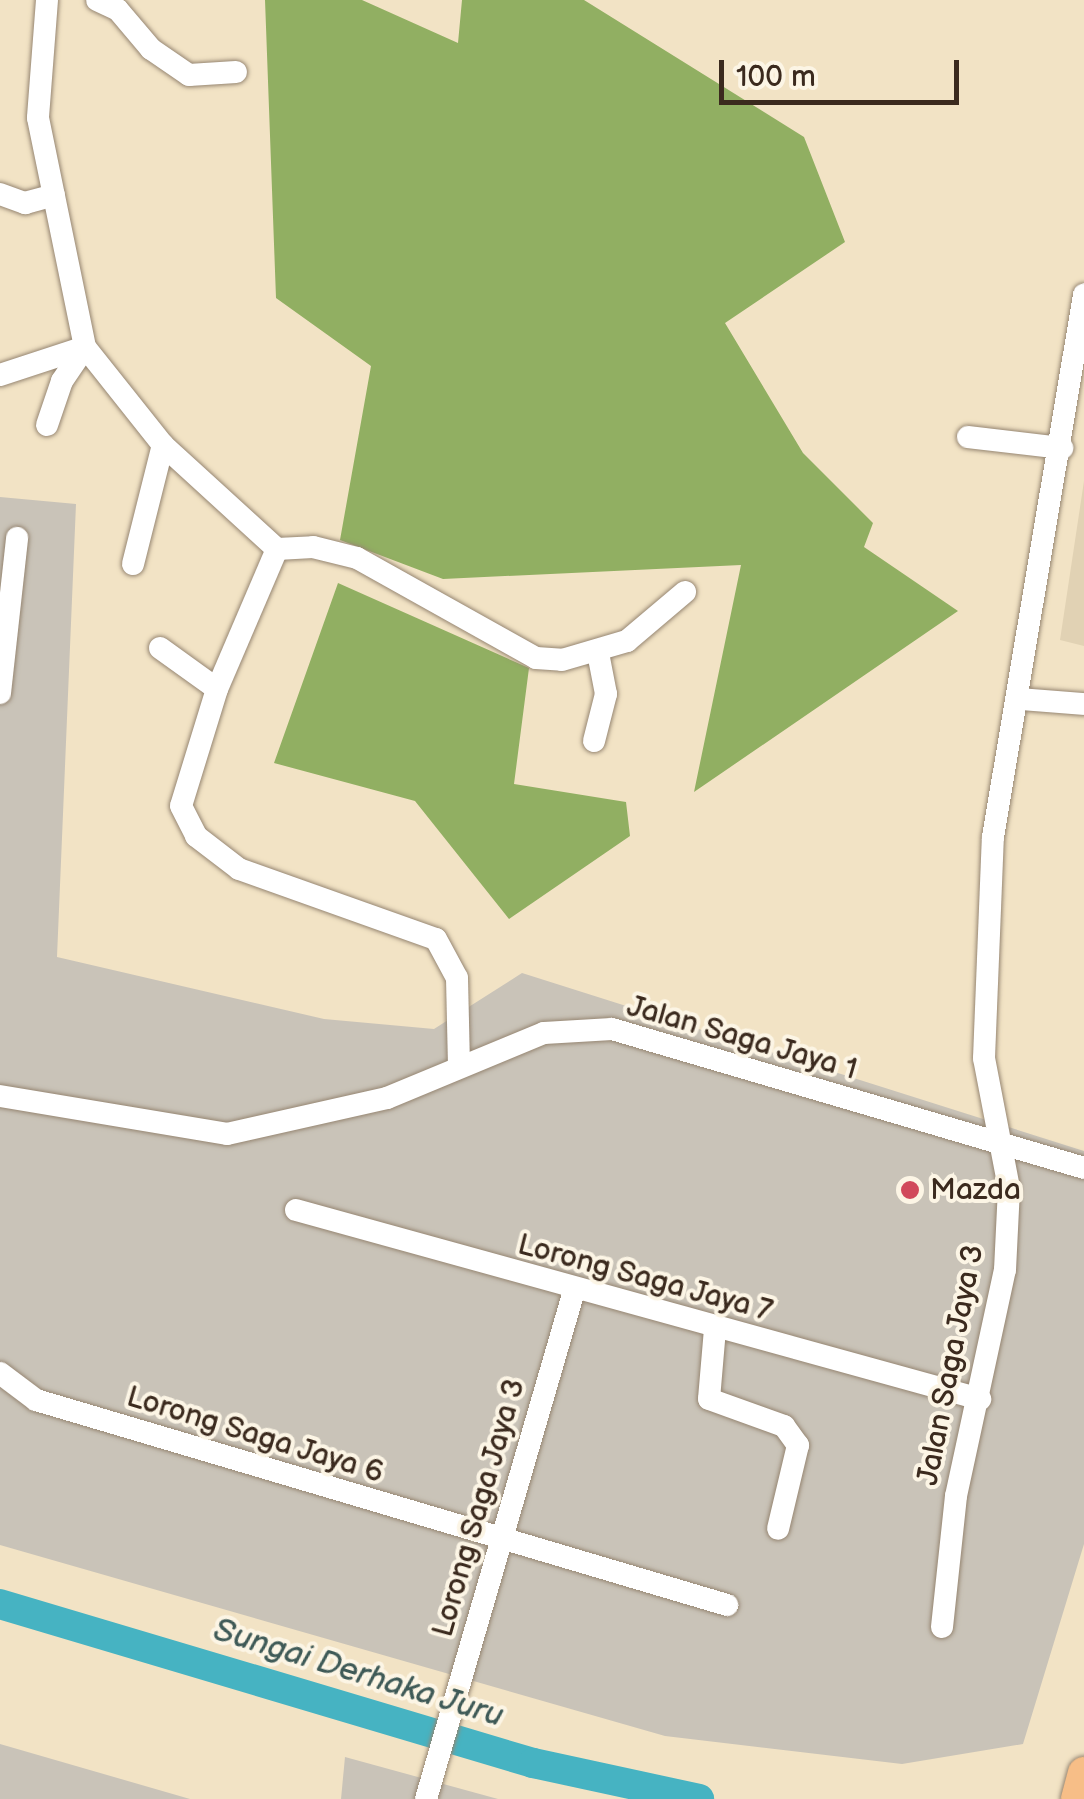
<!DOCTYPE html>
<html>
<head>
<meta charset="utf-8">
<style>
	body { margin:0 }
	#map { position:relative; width:1084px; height:1799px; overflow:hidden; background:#f2e3c5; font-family:"Balsamiq Sans",sans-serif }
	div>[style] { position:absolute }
	.built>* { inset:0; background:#e1d2b4 }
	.industrial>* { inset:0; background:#c9c3b8 }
	.forest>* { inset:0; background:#91af62 }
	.river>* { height:30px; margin:-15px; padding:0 15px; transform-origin:15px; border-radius:15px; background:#46b3c2 }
	.roads { filter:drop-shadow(0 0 2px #968672) drop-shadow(0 0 2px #968672) }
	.minor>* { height:22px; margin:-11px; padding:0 11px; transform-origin:11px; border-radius:11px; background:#fff }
	.highway>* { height:32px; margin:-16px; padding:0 16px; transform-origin:16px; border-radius:16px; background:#f7be87 }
	.dots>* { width:28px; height:28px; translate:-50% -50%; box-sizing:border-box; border:5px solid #fcf5e5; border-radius:50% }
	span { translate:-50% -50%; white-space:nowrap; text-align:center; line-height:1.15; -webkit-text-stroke:8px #fcf5e5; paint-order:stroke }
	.street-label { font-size:30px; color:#3b2a1e }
	.poi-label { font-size:30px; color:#3b2a1e }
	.left { translate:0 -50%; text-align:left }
	.water-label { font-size:32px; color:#3f5a57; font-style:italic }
	.scale { position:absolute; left:719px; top:60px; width:240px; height:45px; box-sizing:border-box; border:5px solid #3b2a1e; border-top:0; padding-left:12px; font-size:30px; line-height:35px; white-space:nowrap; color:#3b2a1e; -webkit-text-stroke:8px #fcf5e5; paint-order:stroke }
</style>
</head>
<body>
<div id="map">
	<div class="built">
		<i style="clip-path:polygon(1084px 481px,1084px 646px,1060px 640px)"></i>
	</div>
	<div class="industrial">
		<i style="clip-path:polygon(0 497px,76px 504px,57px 957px,324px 1019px,434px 1029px,522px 973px,1084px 1151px,1084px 1544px,1023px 1744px,902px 1764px,665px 1736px,0 1545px)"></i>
		<i style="clip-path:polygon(0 1744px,190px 1799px,0 1799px)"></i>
		<i style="clip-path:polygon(345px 1757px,498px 1799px,341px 1799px)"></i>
	</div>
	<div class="forest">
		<i style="clip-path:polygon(265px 0,362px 0,458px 43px,462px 0,584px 0,804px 137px,845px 242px,725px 323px,803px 453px,873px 523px,864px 547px,958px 611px,694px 792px,741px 565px,443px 579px,340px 540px,371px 366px,276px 298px)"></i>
		<i style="clip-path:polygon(338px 583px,529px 668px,514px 784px,626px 802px,630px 836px,509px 919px,415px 801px,274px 763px)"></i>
	</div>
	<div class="river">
		<i style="left:0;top:1604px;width:556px;rotate:16.61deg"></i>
		<i style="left:533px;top:1763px;width:170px;rotate:12.2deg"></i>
	</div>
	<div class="roads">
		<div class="minor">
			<i style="left:47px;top:0;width:118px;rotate:94.4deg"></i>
			<i style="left:38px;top:118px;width:234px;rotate:78.4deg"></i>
			<i style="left:85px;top:347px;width:125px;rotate:51.5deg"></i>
			<i style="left:163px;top:445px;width:154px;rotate:42.4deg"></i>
			<i style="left:277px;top:549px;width:36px;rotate:-3deg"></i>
			<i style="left:313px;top:547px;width:45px;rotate:14deg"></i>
			<i style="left:357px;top:558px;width:205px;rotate:29.2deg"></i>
			<i style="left:536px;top:658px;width:26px;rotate:4deg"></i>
			<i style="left:562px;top:660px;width:68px;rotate:-16.3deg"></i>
			<i style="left:627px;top:641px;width:76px;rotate:-40.2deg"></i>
			<i style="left:97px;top:0;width:23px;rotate:25deg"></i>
			<i style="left:118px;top:10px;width:51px;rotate:49.8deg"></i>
			<i style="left:151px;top:49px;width:46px;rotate:34.4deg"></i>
			<i style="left:189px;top:75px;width:47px;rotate:-3.7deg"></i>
			<i style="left:0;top:194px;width:27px;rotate:20deg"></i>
			<i style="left:25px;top:203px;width:30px;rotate:-15deg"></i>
			<i style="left:0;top:375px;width:89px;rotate:-18.2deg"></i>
			<i style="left:47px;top:425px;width:46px;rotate:-71.2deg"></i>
			<i style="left:62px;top:381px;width:41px;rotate:-55.9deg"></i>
			<i style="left:968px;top:437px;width:95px;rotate:6.7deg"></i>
			<i style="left:277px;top:549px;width:152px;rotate:113.2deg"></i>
			<i style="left:217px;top:689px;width:122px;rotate:107.1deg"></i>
			<i style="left:181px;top:806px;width:34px;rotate:63deg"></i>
			<i style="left:196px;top:836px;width:54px;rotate:37.5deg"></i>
			<i style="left:239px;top:869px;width:209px;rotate:19.6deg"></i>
			<i style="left:436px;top:939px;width:44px;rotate:61.7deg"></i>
			<i style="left:457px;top:978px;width:89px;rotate:88.7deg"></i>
			<i style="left:133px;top:564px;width:123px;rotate:-75.9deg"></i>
			<i style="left:160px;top:648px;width:70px;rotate:35.7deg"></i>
			<i style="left:0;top:693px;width:156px;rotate:-83.7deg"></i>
			<i style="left:1020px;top:699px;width:64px;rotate:4.5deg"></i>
			<i style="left:594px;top:741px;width:49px;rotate:-75.7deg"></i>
			<i style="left:606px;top:694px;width:42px;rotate:-101deg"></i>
			<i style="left:0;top:1096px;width:230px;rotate:9.5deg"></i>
			<i style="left:227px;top:1134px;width:164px;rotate:-12.7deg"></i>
			<i style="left:387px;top:1098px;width:170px;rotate:-22.5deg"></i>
			<i style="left:544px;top:1033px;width:68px;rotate:-3.4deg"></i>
			<i style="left:612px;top:1029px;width:492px;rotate:16.4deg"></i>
			<i style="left:296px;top:1210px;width:710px;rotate:15.45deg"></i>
			<i style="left:715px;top:1329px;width:70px;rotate:94.9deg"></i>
			<i style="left:709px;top:1399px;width:80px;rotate:19.8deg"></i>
			<i style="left:784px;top:1426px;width:24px;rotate:54deg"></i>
			<i style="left:798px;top:1445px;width:86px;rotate:103.4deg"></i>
			<i style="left:0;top:1373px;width:45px;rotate:36.9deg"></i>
			<i style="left:36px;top:1400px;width:721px;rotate:16.52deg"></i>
			<i style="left:942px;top:1627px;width:132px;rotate:-83.9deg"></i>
			<i style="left:956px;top:1496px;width:231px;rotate:-77.8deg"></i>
			<i style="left:1005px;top:1270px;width:82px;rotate:-87.2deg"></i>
			<i style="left:1009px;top:1188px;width:132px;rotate:-100.9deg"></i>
			<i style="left:984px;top:1058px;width:221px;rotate:-87.7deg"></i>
			<i style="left:993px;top:837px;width:550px;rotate:-80.47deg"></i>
			<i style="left:426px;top:1799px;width:529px;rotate:-73.76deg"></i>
		</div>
		<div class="highway">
			<i style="left:1077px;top:1799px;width:27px;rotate:-75deg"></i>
		</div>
	</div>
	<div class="dots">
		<i style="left:910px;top:1190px;background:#d1495b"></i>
	</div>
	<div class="street-label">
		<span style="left:742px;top:1038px;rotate:16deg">Jalan Saga Jaya 1</span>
		<span style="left:645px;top:1278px;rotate:15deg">Lorong Saga Jaya 7</span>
		<span style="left:951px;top:1365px;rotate:-79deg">Jalan Saga Jaya 3</span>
		<span style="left:255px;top:1435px;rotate:17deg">Lorong Saga Jaya 6</span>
		<span style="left:479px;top:1508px;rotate:-74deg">Lorong Saga Jaya 3</span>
	</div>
	<div class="poi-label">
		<span class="left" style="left:930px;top:1190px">Mazda</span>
	</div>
	<div class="water-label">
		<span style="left:358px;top:1674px;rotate:17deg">Sungai Derhaka Juru</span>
	</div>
	<div class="scale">100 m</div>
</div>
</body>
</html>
